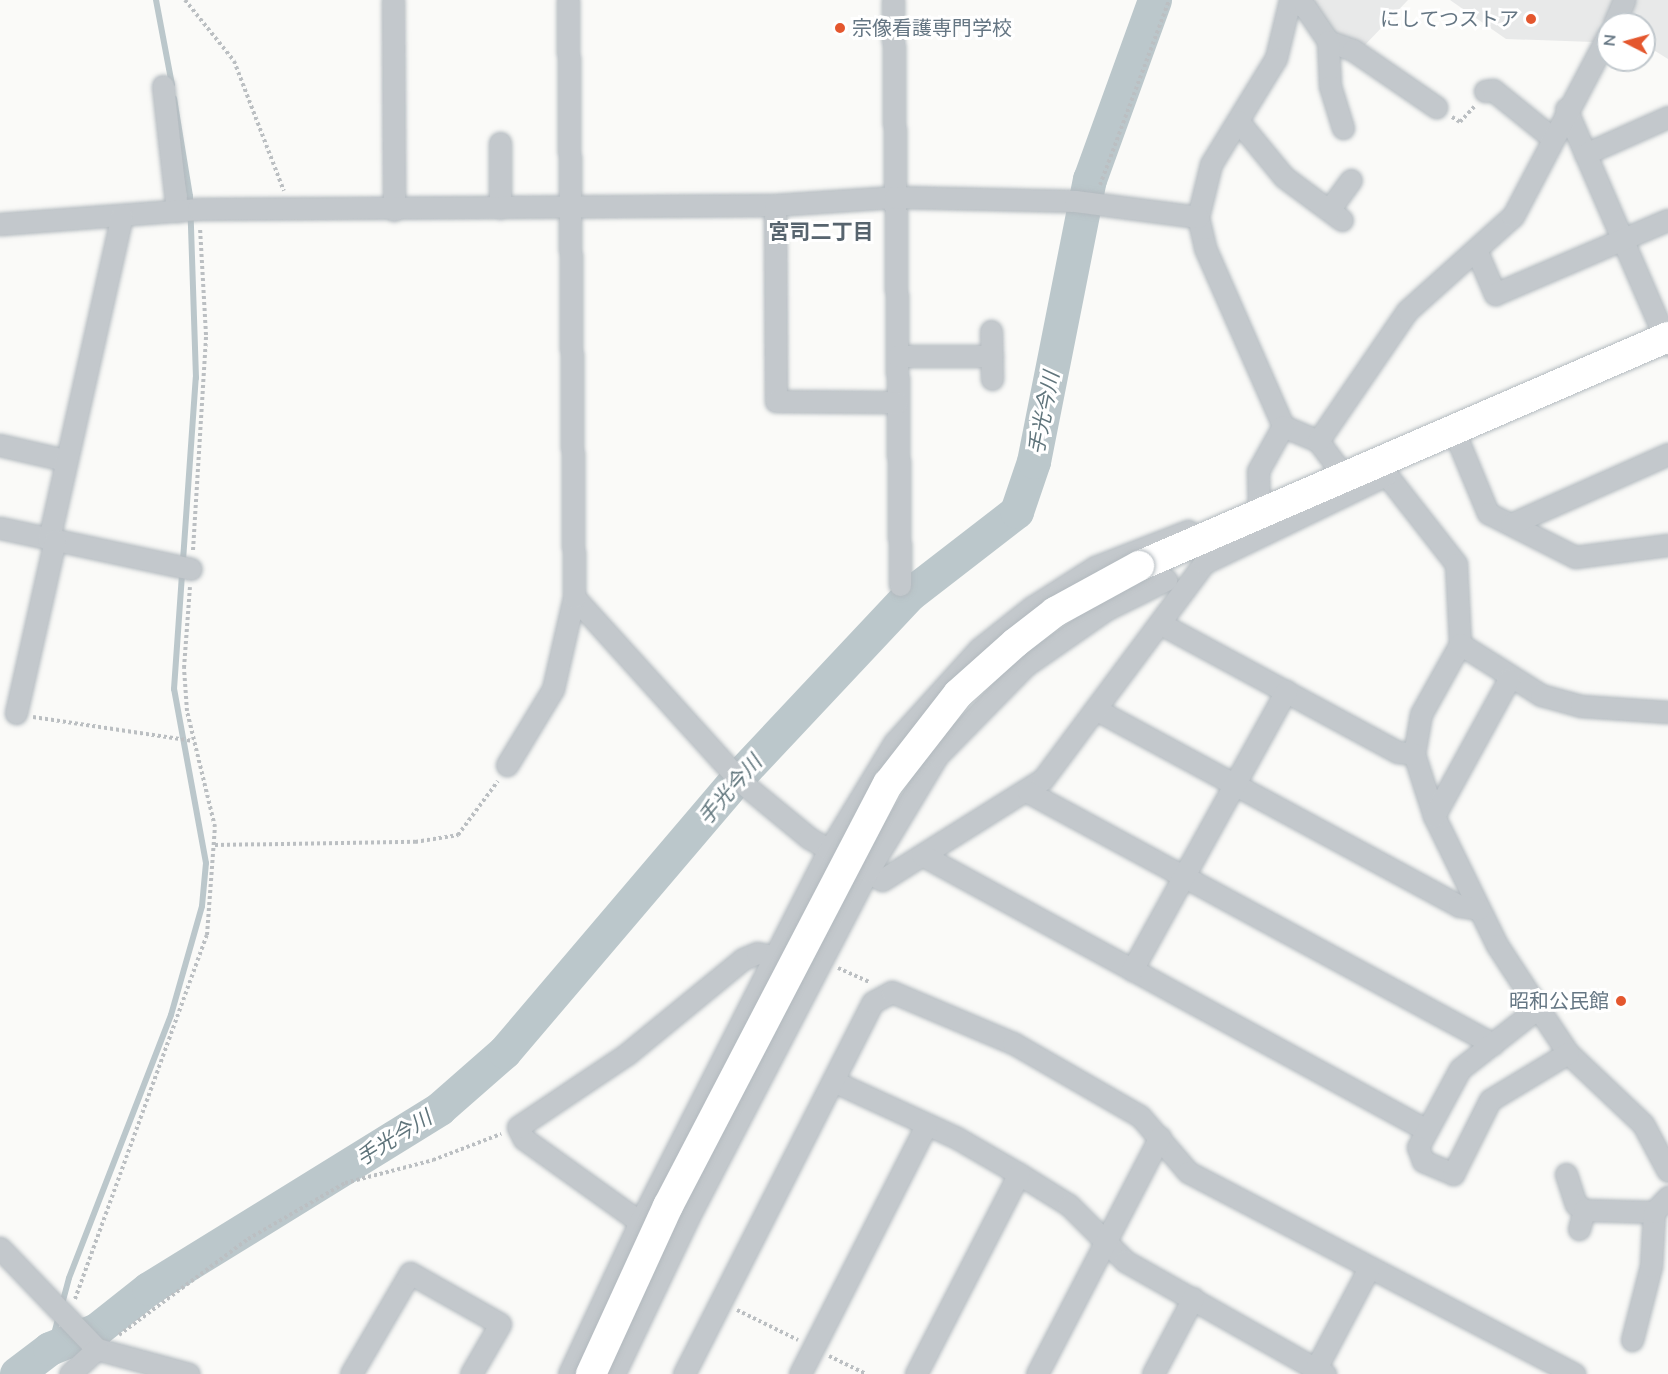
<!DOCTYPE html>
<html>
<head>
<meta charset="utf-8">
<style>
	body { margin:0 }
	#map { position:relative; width:1668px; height:1374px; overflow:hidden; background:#fafaf8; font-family:"Nunito Sans","Noto Sans JP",sans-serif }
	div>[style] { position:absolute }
	.built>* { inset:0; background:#e8e9e9 }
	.stream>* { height:6px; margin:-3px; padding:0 3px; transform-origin:3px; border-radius:3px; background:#bbc7cb }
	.river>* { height:34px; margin:-17px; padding:0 17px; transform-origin:17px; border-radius:17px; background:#bbc7cb }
	.path>* { height:4px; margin-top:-2px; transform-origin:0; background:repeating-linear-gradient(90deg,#bbbfc2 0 3px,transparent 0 6px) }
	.roads { filter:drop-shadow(0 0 2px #b3babf) drop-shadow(0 0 2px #b3babf) }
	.street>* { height:21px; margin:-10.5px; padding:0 10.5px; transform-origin:10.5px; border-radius:10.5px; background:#c3c8cc }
	.secondary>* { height:30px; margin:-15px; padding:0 15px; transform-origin:15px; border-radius:15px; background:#fff }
	.bridges { filter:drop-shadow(0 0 2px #b3babf) drop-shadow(0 0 2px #b3babf) }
	.secondary-bridge>* { height:30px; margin:-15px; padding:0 15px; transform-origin:15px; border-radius:15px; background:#fff }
	.dots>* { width:16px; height:16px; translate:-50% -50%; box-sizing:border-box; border:3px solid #fff; border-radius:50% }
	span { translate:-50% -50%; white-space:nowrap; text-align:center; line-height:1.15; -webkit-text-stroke:6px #fff; paint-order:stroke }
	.poi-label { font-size:20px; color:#657683 }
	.right { translate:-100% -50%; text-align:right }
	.left { translate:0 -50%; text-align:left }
	.neighbourhood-label { font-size:21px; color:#57646e; font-weight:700 }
	.water-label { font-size:21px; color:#60757c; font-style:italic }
	.north { position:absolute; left:1596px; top:12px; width:60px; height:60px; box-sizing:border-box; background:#fff; border:2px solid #c1c8cd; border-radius:50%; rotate:276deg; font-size:16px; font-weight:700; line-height:24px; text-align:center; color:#657683 }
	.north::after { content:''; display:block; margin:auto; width:21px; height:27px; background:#e4572e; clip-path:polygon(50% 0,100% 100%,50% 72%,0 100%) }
</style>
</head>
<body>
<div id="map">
	<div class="built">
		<i style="clip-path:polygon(1306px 0,1408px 0,1363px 47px,1329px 33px)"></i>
		<i style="clip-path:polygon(1450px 0,1668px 0,1668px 59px,1644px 44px,1644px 24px,1608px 24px,1593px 42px,1506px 39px)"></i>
	</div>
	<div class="stream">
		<i style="left:156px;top:0;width:86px;rotate:79.3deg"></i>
		<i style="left:50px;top:1349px;width:73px;rotate:-75deg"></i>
		<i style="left:69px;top:1278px;width:282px;rotate:-68.8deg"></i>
		<i style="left:171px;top:1015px;width:113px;rotate:-74.1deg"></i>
		<i style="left:202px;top:906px;width:43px;rotate:-84.7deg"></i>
		<i style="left:206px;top:863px;width:177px;rotate:-100.4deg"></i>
		<i style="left:174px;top:689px;width:312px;rotate:-86deg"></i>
		<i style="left:196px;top:378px;width:182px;rotate:-91.9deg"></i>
		<i style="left:190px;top:196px;width:99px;rotate:-99.3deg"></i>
	</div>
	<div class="river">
		<i style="left:17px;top:1374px;width:41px;rotate:-37.1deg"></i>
		<i style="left:50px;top:1349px;width:51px;rotate:-22deg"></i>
		<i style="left:97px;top:1330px;width:66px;rotate:-38.3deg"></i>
		<i style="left:149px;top:1289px;width:342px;rotate:-31.7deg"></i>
		<i style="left:440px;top:1109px;width:86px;rotate:-41.2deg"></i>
		<i style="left:505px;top:1052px;width:358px;rotate:-49.6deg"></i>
		<i style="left:737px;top:779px;width:254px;rotate:-46.8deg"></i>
		<i style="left:911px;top:594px;width:134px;rotate:-37.7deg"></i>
		<i style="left:1017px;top:512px;width:53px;rotate:-71.2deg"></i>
		<i style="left:1034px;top:462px;width:288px;rotate:-78.8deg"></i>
		<i style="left:1090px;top:180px;width:191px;rotate:-70.1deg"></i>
	</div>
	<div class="path">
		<i style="left:185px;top:0;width:78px;rotate:51.2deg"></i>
		<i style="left:234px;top:61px;width:139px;rotate:69deg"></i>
		<i style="left:1452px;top:117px;width:9px;rotate:32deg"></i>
		<i style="left:1460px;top:122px;width:23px;rotate:-47deg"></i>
		<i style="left:1100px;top:185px;width:197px;rotate:-69.5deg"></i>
		<i style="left:193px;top:550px;width:215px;rotate:-86.5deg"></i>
		<i style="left:206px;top:335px;width:107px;rotate:-93.2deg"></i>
		<i style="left:33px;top:717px;width:162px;rotate:8.5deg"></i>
		<i style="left:215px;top:845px;width:200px;rotate:-0.9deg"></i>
		<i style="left:415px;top:842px;width:44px;rotate:-9.2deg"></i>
		<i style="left:458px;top:835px;width:67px;rotate:-53.5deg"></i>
		<i style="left:838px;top:968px;width:34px;rotate:24deg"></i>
		<i style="left:75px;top:1299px;width:387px;rotate:-70.1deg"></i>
		<i style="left:207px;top:935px;width:108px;rotate:-85.8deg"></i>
		<i style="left:215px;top:827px;width:119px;rotate:-103.6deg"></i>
		<i style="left:187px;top:711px;width:43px;rotate:-94deg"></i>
		<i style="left:184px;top:668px;width:81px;rotate:-85.8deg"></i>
		<i style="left:737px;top:1310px;width:68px;rotate:26.2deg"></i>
		<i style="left:119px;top:1335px;width:161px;rotate:-36.7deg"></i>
		<i style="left:248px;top:1239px;width:112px;rotate:-30deg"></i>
		<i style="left:345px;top:1183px;width:91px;rotate:-14.6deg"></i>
		<i style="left:433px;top:1160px;width:73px;rotate:-20.9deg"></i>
		<i style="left:829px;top:1356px;width:41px;rotate:25.9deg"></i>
	</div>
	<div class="roads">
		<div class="street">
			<i style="left:393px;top:0;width:210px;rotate:89.7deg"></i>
			<i style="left:893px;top:0;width:585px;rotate:89.31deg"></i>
			<i style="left:1290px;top:0;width:60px;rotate:103.6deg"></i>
			<i style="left:1276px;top:58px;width:124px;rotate:121.5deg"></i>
			<i style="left:1211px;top:164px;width:55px;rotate:103.8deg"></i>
			<i style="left:1198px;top:217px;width:32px;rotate:77deg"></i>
			<i style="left:1205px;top:248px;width:194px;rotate:66.3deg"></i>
			<i style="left:1283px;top:426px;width:38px;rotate:23deg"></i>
			<i style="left:1318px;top:441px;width:45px;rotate:53.1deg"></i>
			<i style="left:1290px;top:1px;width:16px;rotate:22deg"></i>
			<i style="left:1305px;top:7px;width:41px;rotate:55.9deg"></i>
			<i style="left:1328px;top:41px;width:27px;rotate:20deg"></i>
			<i style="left:1353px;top:50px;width:101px;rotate:34.5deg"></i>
			<i style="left:1614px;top:24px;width:26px;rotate:-67deg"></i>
			<i style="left:1328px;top:41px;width:45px;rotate:87.5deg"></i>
			<i style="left:1330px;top:86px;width:44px;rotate:72.8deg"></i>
			<i style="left:163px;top:86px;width:126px;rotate:83.6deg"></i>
			<i style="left:1485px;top:91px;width:8px;rotate:-7deg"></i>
			<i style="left:1493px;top:90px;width:75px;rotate:39deg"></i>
			<i style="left:1566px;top:109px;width:257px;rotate:66.6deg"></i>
			<i style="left:1238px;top:121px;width:72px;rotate:50.6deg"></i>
			<i style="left:1284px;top:177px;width:72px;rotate:36.6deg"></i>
			<i style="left:1585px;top:154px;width:91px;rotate:-24deg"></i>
			<i style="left:775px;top:205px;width:196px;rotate:89.7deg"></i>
			<i style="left:776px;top:401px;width:121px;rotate:0.5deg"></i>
			<i style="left:500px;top:208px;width:65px;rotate:-90deg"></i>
			<i style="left:1329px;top:210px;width:37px;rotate:-54deg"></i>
			<i style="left:0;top:224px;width:199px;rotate:-4.3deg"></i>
			<i style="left:198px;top:209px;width:577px;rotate:-0.4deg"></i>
			<i style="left:775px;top:205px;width:120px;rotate:-3.8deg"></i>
			<i style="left:895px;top:197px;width:180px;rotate:1.3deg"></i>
			<i style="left:1075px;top:201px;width:124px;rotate:7.4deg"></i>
			<i style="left:1477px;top:252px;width:46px;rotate:66.8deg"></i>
			<i style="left:1495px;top:294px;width:188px;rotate:-23.2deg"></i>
			<i style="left:991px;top:331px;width:48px;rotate:88.8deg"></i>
			<i style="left:898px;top:356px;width:94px"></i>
			<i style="left:1454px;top:431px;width:89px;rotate:67.5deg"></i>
			<i style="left:1488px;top:513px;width:97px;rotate:26.8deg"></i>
			<i style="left:1575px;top:557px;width:94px;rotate:-7.4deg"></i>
			<i style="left:1318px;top:441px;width:158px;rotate:-55.6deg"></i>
			<i style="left:1407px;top:311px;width:142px;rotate:-41.9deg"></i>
			<i style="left:1513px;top:216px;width:204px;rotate:-62.3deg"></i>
			<i style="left:0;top:445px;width:67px;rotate:13deg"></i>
			<i style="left:1378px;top:464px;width:127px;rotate:52deg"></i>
			<i style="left:1456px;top:564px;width:80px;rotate:87.1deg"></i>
			<i style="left:1460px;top:644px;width:80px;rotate:119.1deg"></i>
			<i style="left:1421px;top:714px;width:41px;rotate:99.9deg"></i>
			<i style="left:1414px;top:754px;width:65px;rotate:72.1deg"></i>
			<i style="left:1434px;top:816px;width:144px;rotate:64deg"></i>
			<i style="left:1497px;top:945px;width:75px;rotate:56.9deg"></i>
			<i style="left:1538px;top:1008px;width:54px;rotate:56.3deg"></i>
			<i style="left:1568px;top:1053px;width:103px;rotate:43.4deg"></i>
			<i style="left:1643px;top:1124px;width:53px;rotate:62deg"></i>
			<i style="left:1259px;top:514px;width:43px;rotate:-91.3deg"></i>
			<i style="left:1258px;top:471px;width:51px;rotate:-60.9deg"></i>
			<i style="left:1511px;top:524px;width:172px;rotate:-24deg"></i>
			<i style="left:0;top:528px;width:195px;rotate:12.1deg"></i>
			<i style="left:49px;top:539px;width:331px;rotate:-77.3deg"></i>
			<i style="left:574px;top:597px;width:236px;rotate:47.9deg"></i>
			<i style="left:1161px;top:624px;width:269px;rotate:28.4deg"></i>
			<i style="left:1398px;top:752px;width:16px;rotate:7deg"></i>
			<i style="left:1460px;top:644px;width:96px;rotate:32.2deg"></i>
			<i style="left:1541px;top:695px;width:41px;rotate:15.4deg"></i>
			<i style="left:1581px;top:706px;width:87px;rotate:3.9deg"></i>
			<i style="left:1097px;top:710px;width:412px;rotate:28.4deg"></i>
			<i style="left:1459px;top:906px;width:19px;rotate:9deg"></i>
			<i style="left:16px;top:713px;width:177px;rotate:-77.3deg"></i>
			<i style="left:507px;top:765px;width:89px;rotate:-58.8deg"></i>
			<i style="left:553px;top:689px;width:94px;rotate:-77.1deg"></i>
			<i style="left:574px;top:597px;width:597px;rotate:-90.58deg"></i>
			<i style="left:746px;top:786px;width:82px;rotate:39.5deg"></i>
			<i style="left:809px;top:838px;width:84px;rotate:29.9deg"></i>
			<i style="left:882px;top:880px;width:190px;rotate:-32.1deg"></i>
			<i style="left:1043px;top:779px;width:269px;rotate:-53.3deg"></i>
			<i style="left:1204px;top:563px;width:200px;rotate:-25.8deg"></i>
			<i style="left:1028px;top:792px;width:529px;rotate:28.45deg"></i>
			<i style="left:1434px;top:816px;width:156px;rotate:-61.3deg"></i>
			<i style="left:922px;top:855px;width:573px;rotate:28.58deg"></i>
			<i style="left:1132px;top:970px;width:319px;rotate:-61.1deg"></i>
			<i style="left:1538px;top:1008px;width:99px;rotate:142deg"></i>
			<i style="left:1460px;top:1069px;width:89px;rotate:118.3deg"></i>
			<i style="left:1418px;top:1147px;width:15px;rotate:70deg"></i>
			<i style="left:1423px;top:1161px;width:33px;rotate:23deg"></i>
			<i style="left:1453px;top:1174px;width:83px;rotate:-63.4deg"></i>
			<i style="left:1490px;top:1100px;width:91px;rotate:-31.1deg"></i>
			<i style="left:833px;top:1081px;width:136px;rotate:24.7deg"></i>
			<i style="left:957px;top:1138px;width:72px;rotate:30.1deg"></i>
			<i style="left:1019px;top:1174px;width:59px;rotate:31.8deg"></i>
			<i style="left:1069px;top:1205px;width:79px;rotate:45deg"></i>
			<i style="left:1125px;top:1261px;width:230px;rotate:29.5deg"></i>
			<i style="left:1566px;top:1174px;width:32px;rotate:72deg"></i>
			<i style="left:1576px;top:1204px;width:10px;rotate:37deg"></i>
			<i style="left:640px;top:1222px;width:143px;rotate:-144.4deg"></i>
			<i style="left:524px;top:1139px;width:13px;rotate:-117deg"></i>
			<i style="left:518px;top:1127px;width:131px;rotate:-33.8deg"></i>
			<i style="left:627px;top:1054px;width:150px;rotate:-39.3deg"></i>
			<i style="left:743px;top:959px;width:15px;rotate:-23deg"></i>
			<i style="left:757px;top:953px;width:29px;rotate:10deg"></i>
			<i style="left:1579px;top:1229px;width:20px;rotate:-75deg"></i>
			<i style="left:1584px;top:1210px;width:70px;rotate:1.6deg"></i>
			<i style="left:0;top:1248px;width:140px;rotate:46.2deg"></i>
			<i style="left:97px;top:1349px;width:95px;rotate:15.2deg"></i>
			<i style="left:1632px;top:1340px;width:76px;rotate:-75.6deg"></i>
			<i style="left:1651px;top:1266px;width:54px;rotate:-86.8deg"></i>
			<i style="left:1654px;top:1212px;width:21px;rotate:-47deg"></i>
			<i style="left:70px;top:1374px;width:37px;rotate:-43deg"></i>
			<i style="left:351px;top:1374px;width:117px;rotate:-59.7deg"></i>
			<i style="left:410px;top:1273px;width:103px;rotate:29.5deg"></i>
			<i style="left:500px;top:1324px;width:58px;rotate:120.1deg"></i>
			<i style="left:569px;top:1374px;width:168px;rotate:-65deg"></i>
			<i style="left:640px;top:1222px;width:417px;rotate:-63.1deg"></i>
			<i style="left:829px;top:850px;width:125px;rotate:-58.7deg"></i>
			<i style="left:894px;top:743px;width:127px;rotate:-47.9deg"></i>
			<i style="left:979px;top:649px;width:68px;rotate:-38.4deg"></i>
			<i style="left:1032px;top:607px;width:75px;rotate:-32.4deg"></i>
			<i style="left:1095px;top:567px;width:100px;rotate:-21.2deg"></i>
			<i style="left:614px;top:1374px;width:173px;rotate:-64.6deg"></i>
			<i style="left:688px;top:1218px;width:391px;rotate:-62.6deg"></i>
			<i style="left:868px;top:871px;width:134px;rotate:-59deg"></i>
			<i style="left:937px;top:756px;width:126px;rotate:-45.6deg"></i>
			<i style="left:1025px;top:666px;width:100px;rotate:-34.8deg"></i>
			<i style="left:1107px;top:609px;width:66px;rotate:-26.2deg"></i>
			<i style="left:684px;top:1374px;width:417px;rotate:-63.1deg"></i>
			<i style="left:873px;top:1002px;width:21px;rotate:-28deg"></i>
			<i style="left:892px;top:992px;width:131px;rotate:22.9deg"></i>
			<i style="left:1013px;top:1043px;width:146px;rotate:29.9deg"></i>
			<i style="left:1140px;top:1116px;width:74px;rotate:49.4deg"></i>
			<i style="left:1188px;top:1172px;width:436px;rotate:27.6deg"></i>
			<i style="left:800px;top:1374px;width:278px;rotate:-63.1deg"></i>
			<i style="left:916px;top:1374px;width:225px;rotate:-62.8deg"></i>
			<i style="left:1037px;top:1374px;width:267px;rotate:-62.6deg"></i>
			<i style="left:1153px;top:1374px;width:86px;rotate:-62.2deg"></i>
			<i style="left:1313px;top:1374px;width:120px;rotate:-62.2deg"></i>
		</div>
		<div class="secondary">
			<i style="left:1139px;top:566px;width:576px;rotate:-23.41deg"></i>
		</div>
	</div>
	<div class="bridges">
		<div class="secondary-bridge">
			<i style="left:591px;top:1374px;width:185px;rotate:-65.4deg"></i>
			<i style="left:668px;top:1206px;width:476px;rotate:-62.5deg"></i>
			<i style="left:888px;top:784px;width:114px;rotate:-52.1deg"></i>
			<i style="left:958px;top:694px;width:76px;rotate:-41.8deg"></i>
			<i style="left:1015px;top:643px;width:51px;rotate:-37.8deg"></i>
			<i style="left:1055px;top:612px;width:96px;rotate:-28.7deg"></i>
		</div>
	</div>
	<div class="dots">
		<i style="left:1531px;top:19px;background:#e4572e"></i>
		<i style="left:840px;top:28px;background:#e4572e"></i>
		<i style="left:1621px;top:1001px;background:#e4572e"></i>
	</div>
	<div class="poi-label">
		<span class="right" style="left:1519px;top:19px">にしてつストア</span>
		<span class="left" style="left:852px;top:28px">宗像看護専門学校</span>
		<span class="right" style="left:1609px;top:1001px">昭和公民館</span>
	</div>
	<div class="neighbourhood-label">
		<span style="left:821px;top:232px">宮司二丁目</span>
	</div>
	<div class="water-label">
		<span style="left:1044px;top:413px;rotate:-79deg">手光今川</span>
		<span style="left:730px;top:790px;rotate:-49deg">手光今川</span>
		<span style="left:394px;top:1138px;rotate:-32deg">手光今川</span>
	</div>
	<div class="north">N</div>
</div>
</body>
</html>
